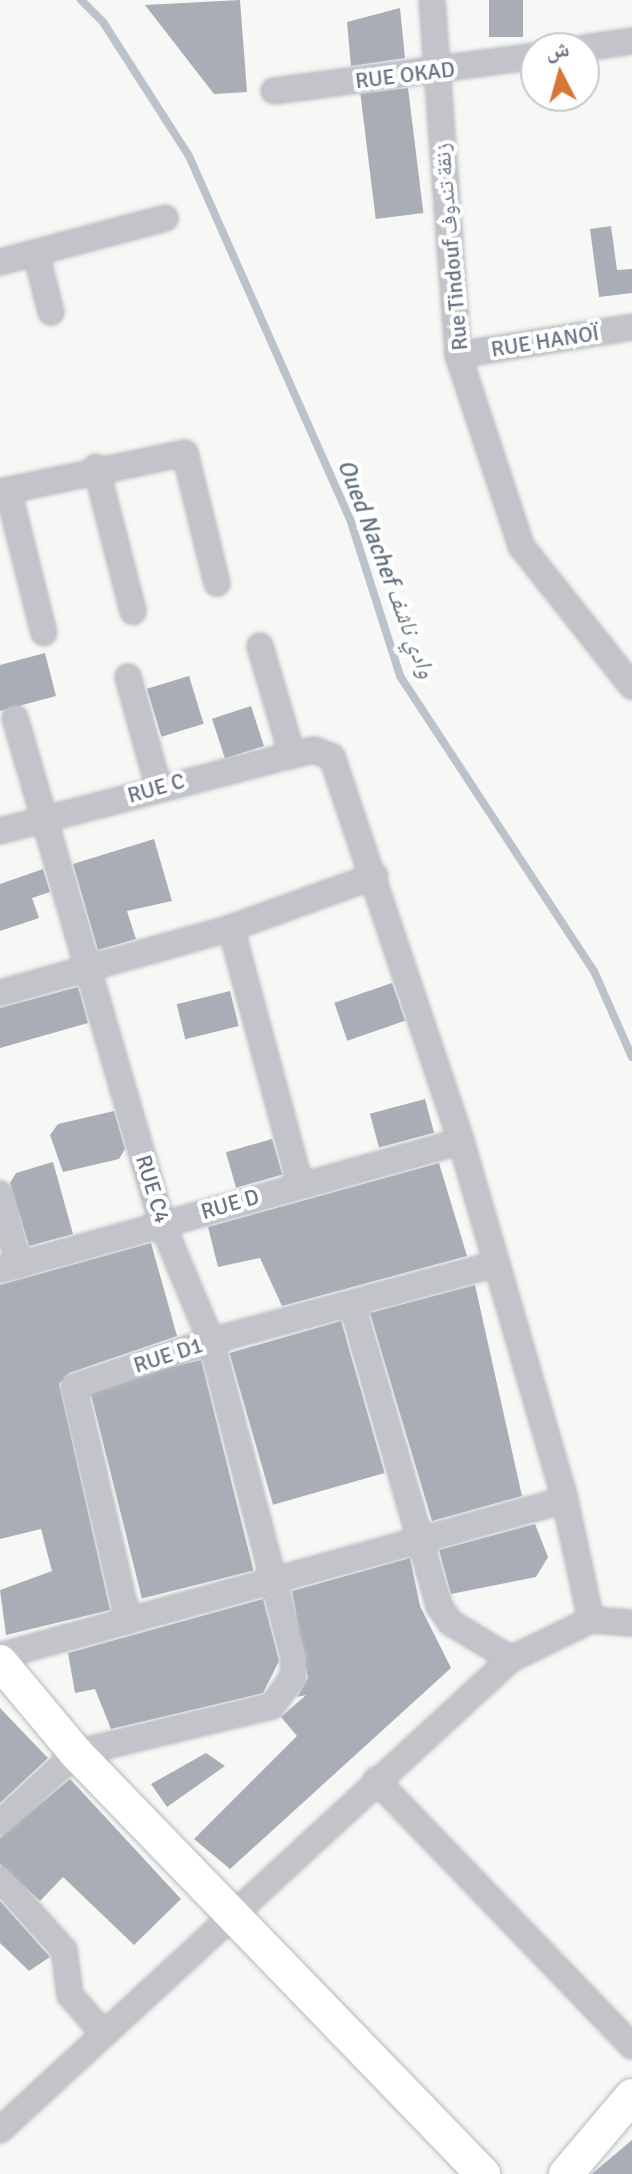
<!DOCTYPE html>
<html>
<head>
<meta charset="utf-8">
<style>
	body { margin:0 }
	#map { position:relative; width:632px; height:2174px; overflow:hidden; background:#f7f8f5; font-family:Signika,"Noto Naskh Arabic",sans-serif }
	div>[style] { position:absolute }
	.stream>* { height:8px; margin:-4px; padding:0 4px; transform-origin:4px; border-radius:4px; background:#bbc2c9 }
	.building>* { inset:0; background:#a9aeb6; transform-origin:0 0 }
	.roads { filter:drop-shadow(0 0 2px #b4b8bd) drop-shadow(0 0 2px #b4b8bd) }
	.street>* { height:24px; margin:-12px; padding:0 12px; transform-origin:12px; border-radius:12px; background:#c2c4c9 }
	.secondary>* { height:34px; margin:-17px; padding:0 17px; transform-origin:17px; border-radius:17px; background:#fff }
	span { translate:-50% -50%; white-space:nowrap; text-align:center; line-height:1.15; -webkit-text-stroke:8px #fff; paint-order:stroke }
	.street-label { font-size:22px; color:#697384 }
	.water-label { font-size:24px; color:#65737f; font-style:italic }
	.north { position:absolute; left:520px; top:32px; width:80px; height:80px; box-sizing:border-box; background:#fff; border:2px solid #c3c7ce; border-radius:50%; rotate:354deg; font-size:22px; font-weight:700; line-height:32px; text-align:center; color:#697384 }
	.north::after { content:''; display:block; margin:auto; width:28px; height:36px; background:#d77736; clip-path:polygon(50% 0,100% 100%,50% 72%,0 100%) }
</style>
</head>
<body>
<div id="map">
	<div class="stream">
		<i style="left:81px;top:0;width:31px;rotate:45deg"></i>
		<i style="left:103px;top:22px;width:159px;rotate:57.3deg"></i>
		<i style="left:189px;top:156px;width:400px;rotate:66.1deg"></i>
		<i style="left:351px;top:522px;width:162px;rotate:72.3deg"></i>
		<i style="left:400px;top:676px;width:353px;rotate:56.7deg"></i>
		<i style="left:594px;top:971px;width:94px;rotate:66.2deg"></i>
	</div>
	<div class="building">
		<i style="clip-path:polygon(240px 0,247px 92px,214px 94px,145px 5px)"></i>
		<i style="left:489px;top:0;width:34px;height:37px"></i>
		<i style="clip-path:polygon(400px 8px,405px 58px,351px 66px,347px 22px)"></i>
		<i style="left:408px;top:88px;width:126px;height:48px;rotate:83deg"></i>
		<i style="clip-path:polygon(611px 226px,617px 270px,632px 269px,632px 293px,599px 297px,590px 229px)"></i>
		<i style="clip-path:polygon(45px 653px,56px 696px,0 711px,0 665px)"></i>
		<i style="left:189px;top:676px;width:50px;height:44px;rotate:73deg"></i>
		<i style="left:251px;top:706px;width:42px;height:41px;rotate:72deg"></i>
		<i style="clip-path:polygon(154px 839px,172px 901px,127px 911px,136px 939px,98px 950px,73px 864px)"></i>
		<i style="clip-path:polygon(43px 869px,50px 892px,32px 898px,39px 918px,0 931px,0 884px)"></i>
		<i style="left:392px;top:983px;width:40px;height:61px;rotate:71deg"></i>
		<i style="clip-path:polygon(78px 987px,88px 1023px,0 1048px,0 1008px)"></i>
		<i style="left:230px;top:991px;width:36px;height:55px;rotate:76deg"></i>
		<i style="left:425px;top:1099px;width:35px;height:57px;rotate:75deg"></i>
		<i style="clip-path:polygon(114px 1111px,125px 1149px,119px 1159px,63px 1172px,50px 1135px,58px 1124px)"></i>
		<i style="left:272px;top:1139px;width:37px;height:48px;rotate:74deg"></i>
		<i style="clip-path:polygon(53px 1162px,73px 1234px,29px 1246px,10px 1183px,16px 1173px)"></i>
		<i style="clip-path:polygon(439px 1163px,467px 1256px,282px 1306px,260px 1258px,218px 1267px,208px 1227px)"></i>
		<i style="clip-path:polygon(151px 1243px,177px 1336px,69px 1373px,59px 1384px,110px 1610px,6px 1635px,0 1590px,52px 1571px,41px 1529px,0 1539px,0 1285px)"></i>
		<i style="clip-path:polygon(475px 1285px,522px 1496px,432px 1521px,370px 1313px)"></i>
		<i style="left:341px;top:1321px;width:158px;height:116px;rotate:74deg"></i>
		<i style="left:201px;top:1360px;width:217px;height:115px;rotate:76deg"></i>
		<i style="clip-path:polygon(535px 1524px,548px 1557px,536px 1577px,451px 1594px,439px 1550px)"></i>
		<i style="clip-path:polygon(410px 1558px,420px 1606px,451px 1668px,230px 1869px,194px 1839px,297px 1736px,281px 1717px,306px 1695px,297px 1697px,308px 1678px,292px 1591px)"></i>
		<i style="clip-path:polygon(263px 1599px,279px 1661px,263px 1693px,111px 1729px,95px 1689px,75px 1693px,68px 1653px)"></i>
		<i style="clip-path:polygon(0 1708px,48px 1758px,0 1803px)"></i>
		<i style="clip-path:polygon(206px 1753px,225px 1766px,167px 1807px,151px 1784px)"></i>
		<i style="clip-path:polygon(70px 1779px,181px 1899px,134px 1945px,63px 1877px,40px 1901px,0 1864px,0 1838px)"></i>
		<i style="clip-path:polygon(0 1901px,50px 1957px,29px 1971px,0 1943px)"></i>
		<i style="clip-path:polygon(632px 2140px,632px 2174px,592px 2174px,594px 2172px)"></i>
	</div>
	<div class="roads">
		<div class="street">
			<i style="left:432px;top:0;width:356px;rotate:85.8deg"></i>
			<i style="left:458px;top:355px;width:201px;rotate:71.7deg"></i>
			<i style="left:521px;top:546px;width:179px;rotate:51.6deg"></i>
			<i style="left:584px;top:48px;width:49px;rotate:-8.3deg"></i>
			<i style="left:274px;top:91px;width:264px;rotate:-7.6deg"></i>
			<i style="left:36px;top:253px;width:61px;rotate:75.7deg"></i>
			<i style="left:0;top:262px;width:171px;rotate:-14.9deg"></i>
			<i style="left:458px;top:355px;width:176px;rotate:-9.1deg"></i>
			<i style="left:96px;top:467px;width:149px;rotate:75.6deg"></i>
			<i style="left:8px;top:490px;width:147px;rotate:75.9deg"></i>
			<i style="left:0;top:492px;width:189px;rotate:-11.9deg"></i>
			<i style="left:185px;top:453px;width:134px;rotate:76.2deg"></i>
			<i style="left:260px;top:646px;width:114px;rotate:73.6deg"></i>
			<i style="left:128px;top:677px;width:112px;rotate:74.5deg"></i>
			<i style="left:0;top:831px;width:302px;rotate:-14.6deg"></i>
			<i style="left:292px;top:755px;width:23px;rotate:-13deg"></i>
			<i style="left:314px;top:750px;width:19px;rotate:21deg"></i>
			<i style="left:332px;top:757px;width:405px;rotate:71.4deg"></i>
			<i style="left:461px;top:1141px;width:374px;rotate:73.8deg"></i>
			<i style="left:565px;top:1500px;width:123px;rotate:77.8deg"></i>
			<i style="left:231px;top:928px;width:265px;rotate:74.9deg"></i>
			<i style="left:0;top:993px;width:240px;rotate:-15.7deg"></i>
			<i style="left:231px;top:928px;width:153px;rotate:-19.9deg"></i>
			<i style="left:0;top:1194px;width:74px;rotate:75.2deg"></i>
			<i style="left:0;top:1270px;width:479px;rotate:-15.6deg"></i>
			<i style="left:352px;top:1304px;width:314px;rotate:73.9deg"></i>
			<i style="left:439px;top:1606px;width:21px;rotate:55deg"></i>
			<i style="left:451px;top:1623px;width:70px;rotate:31deg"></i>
			<i style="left:128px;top:1621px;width:240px;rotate:-103deg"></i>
			<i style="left:74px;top:1387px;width:145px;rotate:-18.6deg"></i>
			<i style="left:211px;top:1341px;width:295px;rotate:-15.1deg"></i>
			<i style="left:0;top:1656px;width:586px;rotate:-15.44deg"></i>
			<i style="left:376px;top:1780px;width:369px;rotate:46.1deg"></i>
			<i style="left:0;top:1823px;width:103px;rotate:-42.6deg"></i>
			<i style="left:76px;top:1753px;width:202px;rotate:-13.5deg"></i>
			<i style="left:272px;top:1706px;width:36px;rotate:-54deg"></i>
			<i style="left:293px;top:1677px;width:18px;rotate:-87deg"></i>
			<i style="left:294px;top:1659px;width:329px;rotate:-104.6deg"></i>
			<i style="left:211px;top:1341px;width:128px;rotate:-112.6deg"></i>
			<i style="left:162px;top:1223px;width:526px;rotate:-106.23deg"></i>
			<i style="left:0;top:1879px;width:96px;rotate:48deg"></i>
			<i style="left:64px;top:1950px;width:45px;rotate:82.4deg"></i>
			<i style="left:70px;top:1995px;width:50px;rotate:49deg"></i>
			<i style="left:0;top:2130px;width:695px;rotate:-42.67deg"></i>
			<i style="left:511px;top:1659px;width:89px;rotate:-26deg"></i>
			<i style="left:591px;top:1620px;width:41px;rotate:4.2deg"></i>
		</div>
		<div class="secondary">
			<i style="left:0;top:1662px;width:119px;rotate:50.1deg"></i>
			<i style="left:76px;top:1753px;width:586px;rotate:45.97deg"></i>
			<i style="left:566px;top:2174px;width:102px;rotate:-49.8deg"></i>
		</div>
	</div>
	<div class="street-label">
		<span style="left:405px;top:75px;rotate:-7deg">RUE OKAD</span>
		<span style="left:451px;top:247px;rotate:-95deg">Rue Tindouf زنقة تندوف</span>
		<span style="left:545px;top:341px;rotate:-9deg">RUE HANOÏ</span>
		<span style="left:156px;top:788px;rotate:-16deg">RUE C</span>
		<span style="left:153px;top:1189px;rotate:73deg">RUE C4</span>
		<span style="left:230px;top:1204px;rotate:-16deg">RUE D</span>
		<span style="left:168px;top:1355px;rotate:-18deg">RUE D1</span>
	</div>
	<div class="water-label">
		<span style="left:386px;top:569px;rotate:69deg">Oued Nachef وادي ناشف</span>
	</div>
	<div class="north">ش</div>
</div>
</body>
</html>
